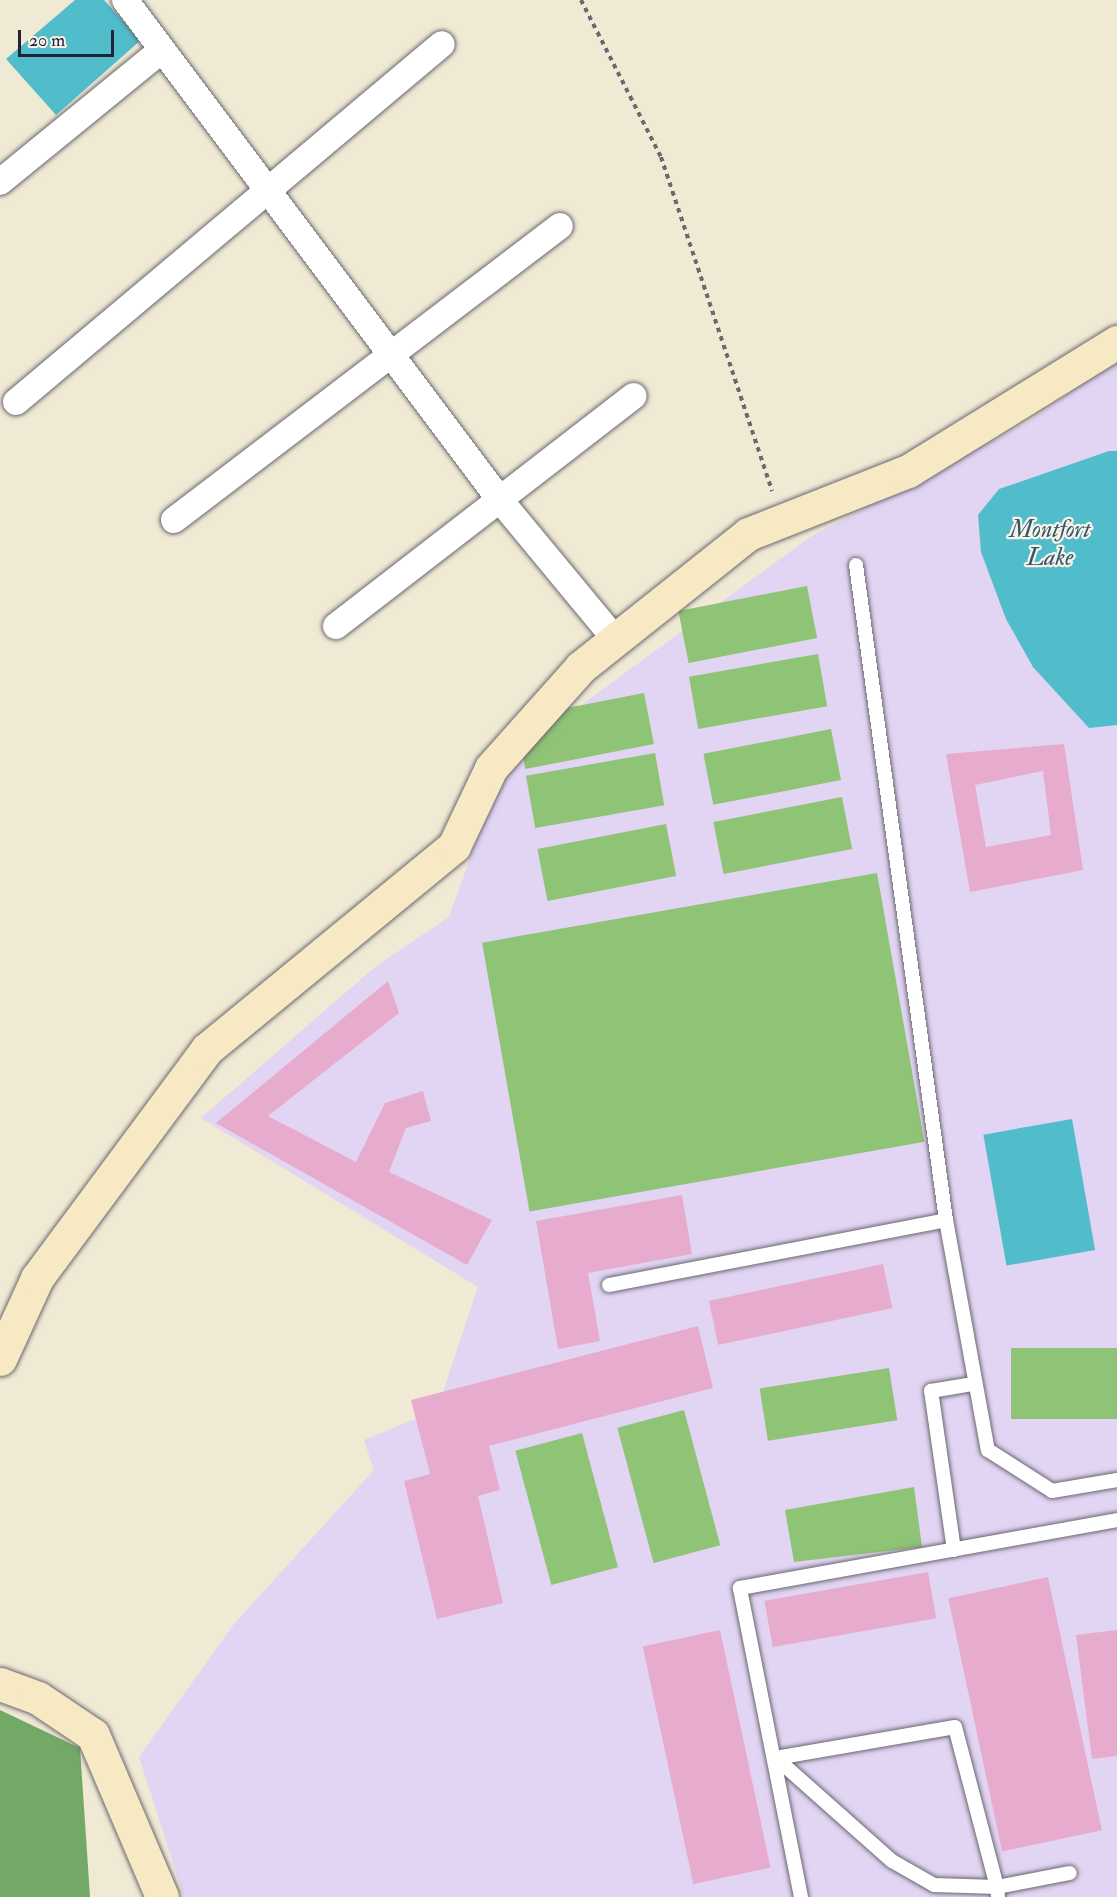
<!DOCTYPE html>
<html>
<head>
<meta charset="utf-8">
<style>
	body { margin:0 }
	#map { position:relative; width:1117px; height:1897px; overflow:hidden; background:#f0ead4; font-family:"IM FELL Double Pica",serif }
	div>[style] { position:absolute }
	.built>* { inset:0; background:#e2d4f3 }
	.green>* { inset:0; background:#8fc375; transform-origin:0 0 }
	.forest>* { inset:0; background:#73a966 }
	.water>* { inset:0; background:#51bdcb; transform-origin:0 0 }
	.building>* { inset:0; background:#e7accd; transform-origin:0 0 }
	.path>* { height:4px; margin-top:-2px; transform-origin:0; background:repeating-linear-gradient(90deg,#6a6871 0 4.5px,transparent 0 9px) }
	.roads { filter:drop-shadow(0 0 2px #6a6871) drop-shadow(0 0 2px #6a6871) }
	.lane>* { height:14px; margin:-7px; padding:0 7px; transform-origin:7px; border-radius:7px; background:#fff }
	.street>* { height:26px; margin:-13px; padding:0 13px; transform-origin:13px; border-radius:13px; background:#fff }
	.secondary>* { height:33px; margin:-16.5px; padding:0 16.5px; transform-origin:16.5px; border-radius:16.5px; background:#f7e9c3 }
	span { translate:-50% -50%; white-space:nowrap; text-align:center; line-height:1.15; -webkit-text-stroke:4.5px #f7f3e8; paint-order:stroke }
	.water-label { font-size:24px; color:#32586d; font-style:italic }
	.scale { position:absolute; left:18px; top:30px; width:96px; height:27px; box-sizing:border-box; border:3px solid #22223b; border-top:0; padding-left:8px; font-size:18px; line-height:21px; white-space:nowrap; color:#22223b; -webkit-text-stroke:4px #f7f3e8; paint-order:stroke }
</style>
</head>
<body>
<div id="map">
	<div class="built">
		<i style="clip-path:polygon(1117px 361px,1117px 1897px,184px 1897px,139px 1757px,234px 1624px,374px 1470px,364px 1440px,437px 1410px,478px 1287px,201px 1118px,375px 967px,449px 917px,504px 762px,810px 537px,1026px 423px)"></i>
	</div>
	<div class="green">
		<i style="left:807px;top:586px;width:53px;height:131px;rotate:79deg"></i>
		<i style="left:818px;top:654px;width:53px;height:131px;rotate:80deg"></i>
		<i style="left:644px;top:693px;width:52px;height:131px;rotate:79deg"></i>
		<i style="left:831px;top:729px;width:52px;height:130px;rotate:79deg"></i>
		<i style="left:655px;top:753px;width:53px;height:131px;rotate:80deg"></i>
		<i style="left:842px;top:797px;width:53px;height:131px;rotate:79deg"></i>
		<i style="left:666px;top:824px;width:53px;height:131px;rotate:79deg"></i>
		<i style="left:877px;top:873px;width:273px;height:401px;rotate:80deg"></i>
		<i style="left:1117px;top:1348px;width:71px;height:106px;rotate:90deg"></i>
		<i style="left:889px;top:1368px;width:53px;height:131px;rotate:81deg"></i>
		<i style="left:684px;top:1410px;width:140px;height:69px;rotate:75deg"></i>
		<i style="left:582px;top:1433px;width:139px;height:69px;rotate:75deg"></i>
		<i style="clip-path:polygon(914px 1487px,922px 1547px,794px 1562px,785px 1510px)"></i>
	</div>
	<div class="forest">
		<i style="clip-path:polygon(0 1710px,80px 1748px,90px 1897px,0 1897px)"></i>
	</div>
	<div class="water">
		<i style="clip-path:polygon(75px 0,104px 0,141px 40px,56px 115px,6px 59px)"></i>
		<i style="clip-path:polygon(1109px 451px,1117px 451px,1117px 725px,1089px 728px,1033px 667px,1006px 619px,981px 552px,978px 515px,999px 489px)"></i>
		<i style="left:1072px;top:1119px;width:133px;height:90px;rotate:80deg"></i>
	</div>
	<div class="building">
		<i style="clip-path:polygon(evenodd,1064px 744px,1083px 870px,970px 892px,946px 754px,1064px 744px,1043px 771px,1051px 835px,986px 847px,975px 785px,1043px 771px)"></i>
		<i style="clip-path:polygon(388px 981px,399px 1013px,268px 1116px,356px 1162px,385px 1103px,423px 1091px,431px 1121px,406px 1128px,389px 1172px,492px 1220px,467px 1265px,216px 1123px)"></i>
		<i style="clip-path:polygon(682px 1195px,692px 1254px,588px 1273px,600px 1341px,558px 1349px,536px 1221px)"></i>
		<i style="left:883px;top:1264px;width:45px;height:178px;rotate:78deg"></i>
		<i style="clip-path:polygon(698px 1326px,713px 1388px,489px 1446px,500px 1490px,478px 1496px,503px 1603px,437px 1619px,404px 1481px,430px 1474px,411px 1400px)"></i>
		<i style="left:928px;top:1572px;width:47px;height:166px;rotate:80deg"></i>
		<i style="left:1048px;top:1577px;width:259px;height:102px;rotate:78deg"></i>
		<i style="left:720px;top:1630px;width:243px;height:79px;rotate:78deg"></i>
		<i style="clip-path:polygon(1117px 1630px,1117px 1756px,1092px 1759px,1076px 1635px)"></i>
	</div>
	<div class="path">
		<i style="left:581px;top:0;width:176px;rotate:63deg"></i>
		<i style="left:661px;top:157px;width:352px;rotate:71.6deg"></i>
	</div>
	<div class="roads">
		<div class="lane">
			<i style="left:856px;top:565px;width:661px;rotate:82.18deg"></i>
			<i style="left:609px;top:1285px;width:343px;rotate:-10.9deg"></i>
			<i style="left:946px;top:1220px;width:234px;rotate:79.7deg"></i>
			<i style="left:988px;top:1450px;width:76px;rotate:32.6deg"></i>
			<i style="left:1052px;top:1491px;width:66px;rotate:-9.6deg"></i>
			<i style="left:954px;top:1550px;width:161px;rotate:-98.2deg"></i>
			<i style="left:931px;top:1391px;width:43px;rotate:-9.5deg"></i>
			<i style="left:801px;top:1897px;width:315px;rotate:-101.2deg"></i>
			<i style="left:740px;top:1588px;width:383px;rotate:-10.2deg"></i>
			<i style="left:998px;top:1897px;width:10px;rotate:-96deg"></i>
			<i style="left:997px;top:1887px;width:165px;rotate:-104.7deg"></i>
			<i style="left:955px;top:1727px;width:182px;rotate:170.2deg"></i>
			<i style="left:776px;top:1758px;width:155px;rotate:41.6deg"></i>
			<i style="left:892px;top:1861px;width:48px;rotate:29.7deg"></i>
			<i style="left:934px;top:1885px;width:63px;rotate:1.8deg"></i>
			<i style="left:997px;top:1887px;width:74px;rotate:-10.9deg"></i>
		</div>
		<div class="street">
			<i style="left:125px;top:0;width:625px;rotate:53.13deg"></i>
			<i style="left:500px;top:500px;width:180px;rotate:50.4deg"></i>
			<i style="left:0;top:182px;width:209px;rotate:-39.2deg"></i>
			<i style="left:16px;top:402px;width:556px;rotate:-40.04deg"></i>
			<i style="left:174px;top:520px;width:485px;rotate:-37.3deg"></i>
			<i style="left:336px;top:626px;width:376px;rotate:-37.7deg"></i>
		</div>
		<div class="secondary">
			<i style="left:0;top:1359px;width:89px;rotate:-65.4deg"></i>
			<i style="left:37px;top:1278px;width:285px;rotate:-53.4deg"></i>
			<i style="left:207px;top:1049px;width:320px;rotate:-39.4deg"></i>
			<i style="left:454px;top:846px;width:86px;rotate:-64.6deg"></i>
			<i style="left:491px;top:768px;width:135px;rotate:-48.3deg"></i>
			<i style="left:581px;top:667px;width:213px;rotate:-38.5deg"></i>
			<i style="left:748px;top:534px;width:172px;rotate:-21.5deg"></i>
			<i style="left:908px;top:471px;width:246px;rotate:-31.7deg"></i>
			<i style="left:0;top:1684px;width:40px;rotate:20.2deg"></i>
			<i style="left:38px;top:1698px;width:66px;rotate:33.9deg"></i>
			<i style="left:93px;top:1735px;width:176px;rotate:66.9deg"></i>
		</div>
	</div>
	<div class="water-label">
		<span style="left:1050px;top:544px">Montfort<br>Lake</span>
	</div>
	<div class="scale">20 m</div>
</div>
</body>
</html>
